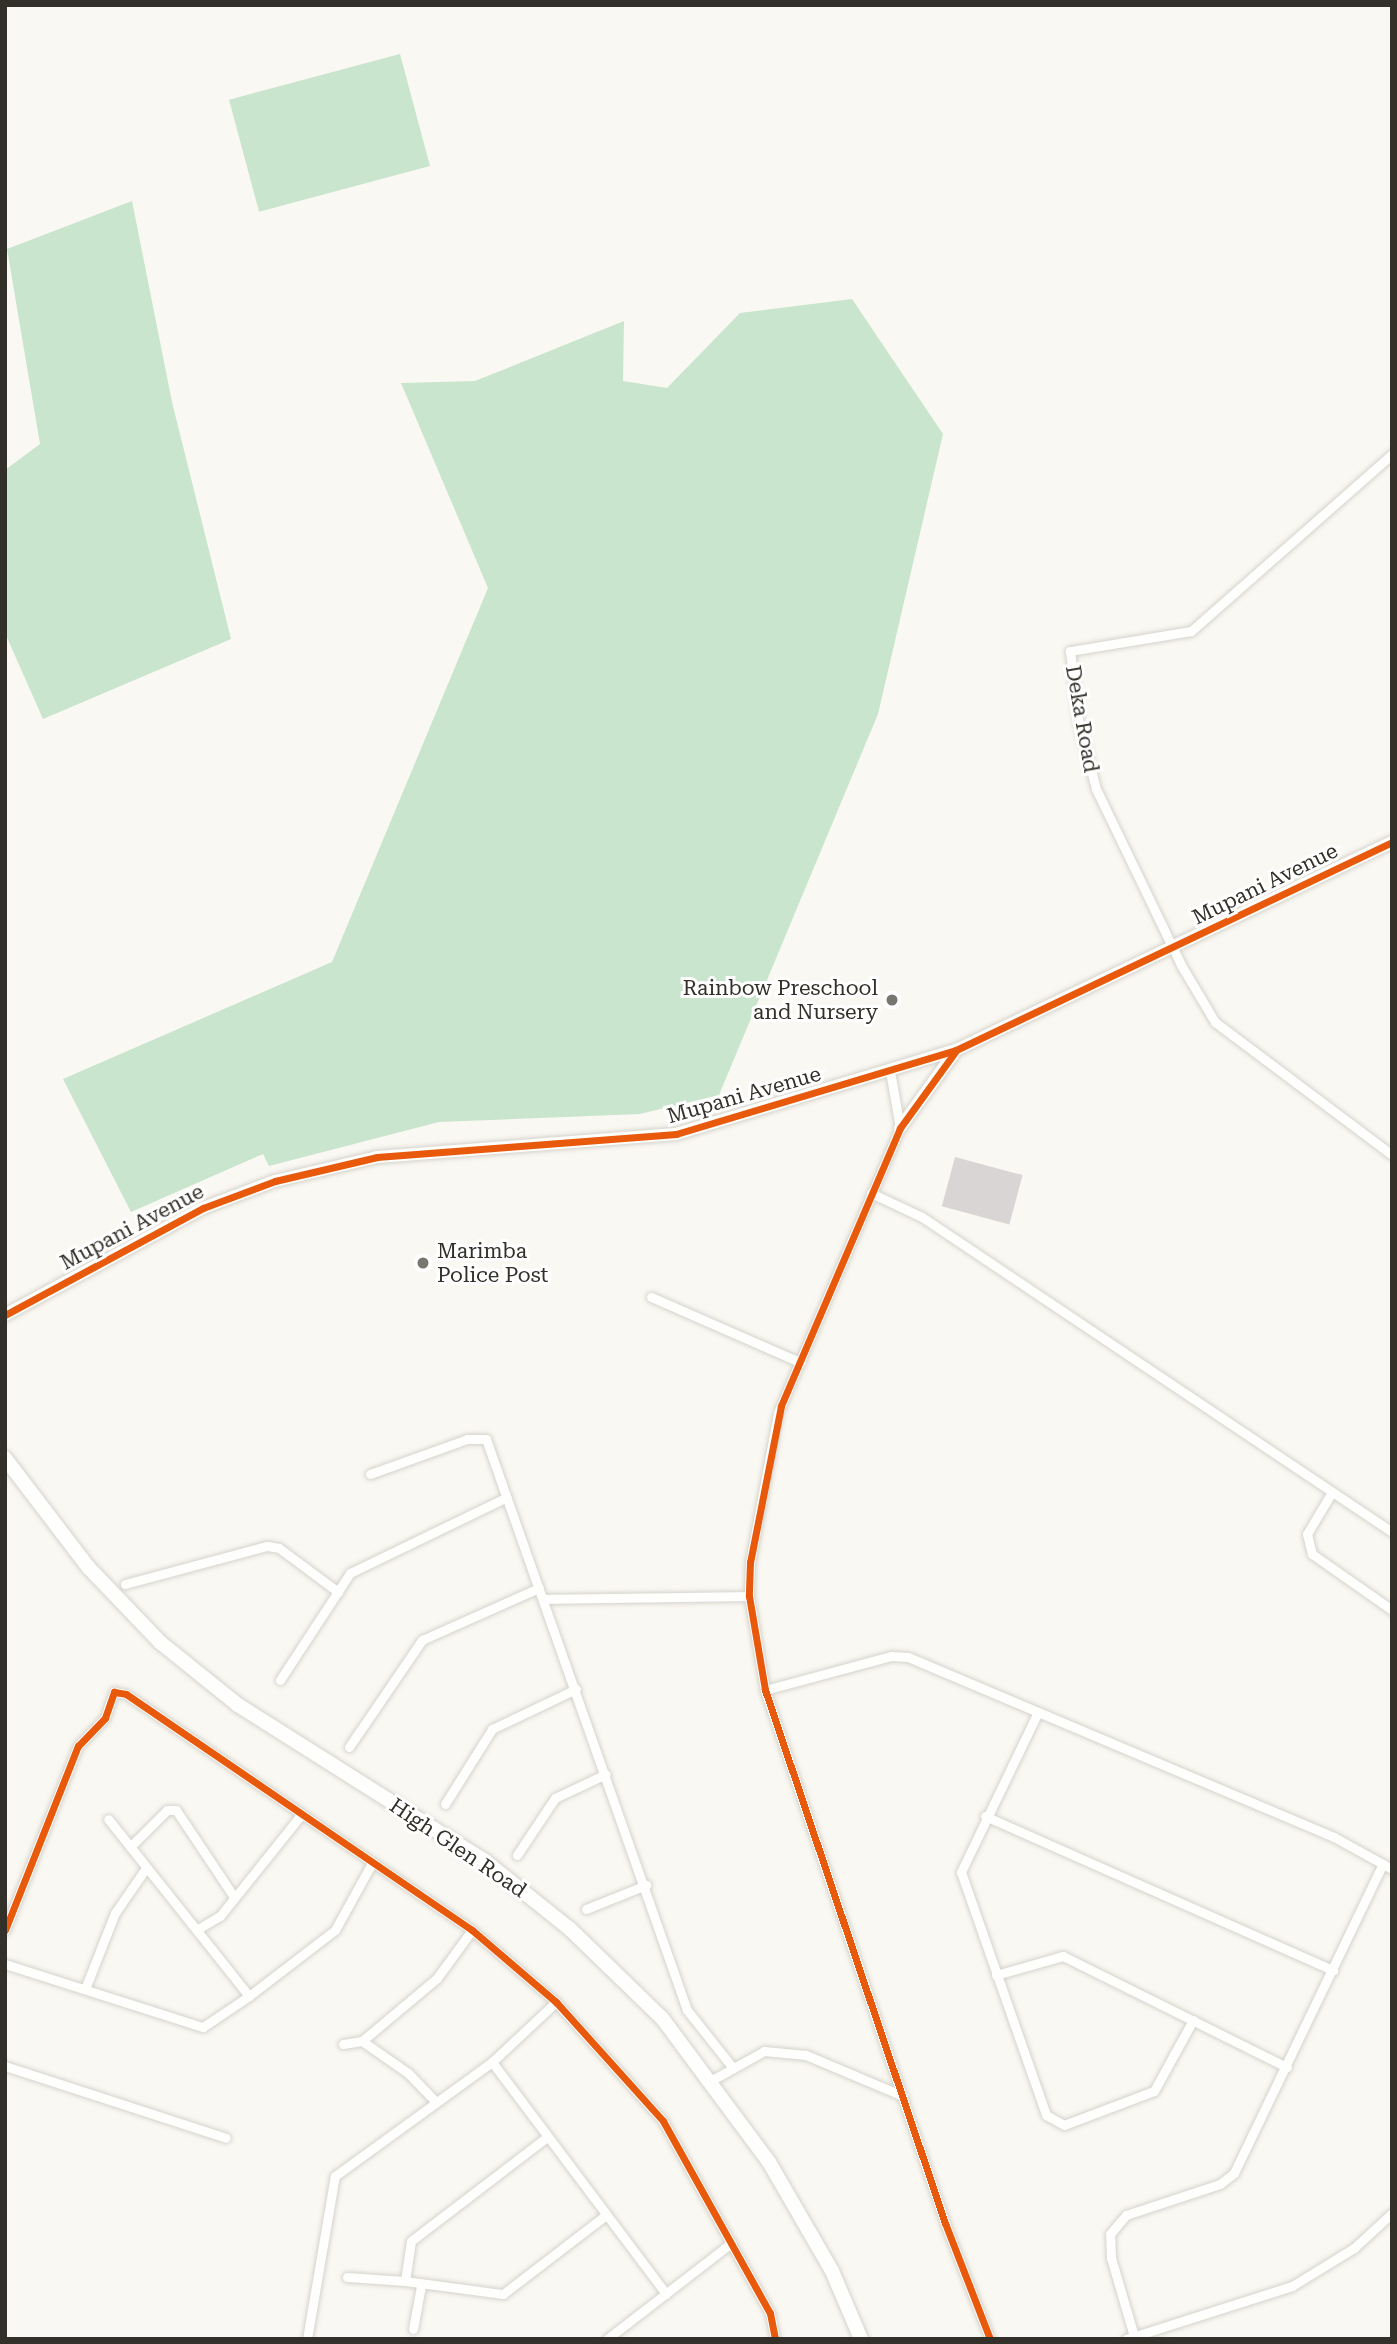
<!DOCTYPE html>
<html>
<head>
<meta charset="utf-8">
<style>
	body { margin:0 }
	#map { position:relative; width:1397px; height:2344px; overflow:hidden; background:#faf8f2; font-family:"Roboto Serif",serif }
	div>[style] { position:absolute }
	.green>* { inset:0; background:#c9e5cd; transform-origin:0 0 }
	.building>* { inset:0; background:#dad5d5; transform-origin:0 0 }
	.roads { filter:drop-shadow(0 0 2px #d5d3cd) drop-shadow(0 0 2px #d5d3cd) }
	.street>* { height:9px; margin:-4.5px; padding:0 4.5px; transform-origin:4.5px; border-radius:4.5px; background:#fefefd }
	.secondary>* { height:12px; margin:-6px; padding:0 6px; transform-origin:6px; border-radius:6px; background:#fefefd }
	.primary>* { height:14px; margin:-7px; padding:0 7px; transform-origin:7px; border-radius:7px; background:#fefefd }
	.cycleway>* { height:7px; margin:-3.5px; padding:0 3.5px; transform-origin:3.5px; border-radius:3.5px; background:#e8590c }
	.dots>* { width:19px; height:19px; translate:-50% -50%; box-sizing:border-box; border:4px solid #fff; border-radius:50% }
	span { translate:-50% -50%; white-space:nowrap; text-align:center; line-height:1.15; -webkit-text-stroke:6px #fff; paint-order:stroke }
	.street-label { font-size:21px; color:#323029 }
	.poi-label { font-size:21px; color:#323029 }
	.right { translate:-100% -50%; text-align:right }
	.left { translate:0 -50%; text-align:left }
	.frame { position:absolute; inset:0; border:7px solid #323029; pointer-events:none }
</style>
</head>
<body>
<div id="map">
	<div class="green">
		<i style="left:400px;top:54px;width:116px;height:177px;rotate:75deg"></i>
		<i style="clip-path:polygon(132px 201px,172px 402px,231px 639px,43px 719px,5px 633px,5px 470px,40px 444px,7px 249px)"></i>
		<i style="clip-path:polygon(852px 299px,943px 434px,878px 714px,719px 1095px,640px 1114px,439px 1122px,269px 1166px,263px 1154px,131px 1212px,63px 1079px,332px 962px,488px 588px,401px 383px,475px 381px,624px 321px,623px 381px,667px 388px,740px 313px)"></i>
	</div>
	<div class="building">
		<i style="left:955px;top:1157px;width:70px;height:51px;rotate:15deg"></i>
	</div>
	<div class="roads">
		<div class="street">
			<i style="left:1392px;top:454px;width:268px;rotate:138.6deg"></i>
			<i style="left:1191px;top:631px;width:123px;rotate:170.6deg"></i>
			<i style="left:1070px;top:651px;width:74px;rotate:83deg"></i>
			<i style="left:1079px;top:724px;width:67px;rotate:75.3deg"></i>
			<i style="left:1096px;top:789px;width:195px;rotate:64.2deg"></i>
			<i style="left:1181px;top:965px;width:66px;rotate:59.2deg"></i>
			<i style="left:1215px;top:1022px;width:221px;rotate:36.9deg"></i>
			<i style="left:890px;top:1071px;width:58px;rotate:80deg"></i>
			<i style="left:900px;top:1128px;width:310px;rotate:113.2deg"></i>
			<i style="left:778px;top:1413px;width:152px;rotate:100.6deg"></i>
			<i style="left:750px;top:1562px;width:34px;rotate:92deg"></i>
			<i style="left:749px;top:1596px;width:95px;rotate:80.3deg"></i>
			<i style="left:765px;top:1690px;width:563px;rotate:71.34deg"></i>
			<i style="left:945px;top:2223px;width:124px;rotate:68.8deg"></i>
			<i style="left:871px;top:1193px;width:56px;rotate:25.2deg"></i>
			<i style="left:922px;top:1217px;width:566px;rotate:33.83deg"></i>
			<i style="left:651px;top:1297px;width:163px;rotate:23.6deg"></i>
			<i style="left:370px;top:1474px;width:103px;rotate:-19.8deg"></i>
			<i style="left:467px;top:1439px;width:19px"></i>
			<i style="left:486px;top:1439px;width:605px;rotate:70.61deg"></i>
			<i style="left:687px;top:2010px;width:74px;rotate:51.6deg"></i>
			<i style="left:1332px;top:1492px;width:49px;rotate:120.8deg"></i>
			<i style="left:1307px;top:1534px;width:21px;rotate:76deg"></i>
			<i style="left:1312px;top:1554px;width:98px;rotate:35deg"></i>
			<i style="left:125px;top:1584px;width:147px;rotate:-15deg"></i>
			<i style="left:267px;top:1546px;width:12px;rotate:9deg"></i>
			<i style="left:279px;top:1548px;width:74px;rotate:36.7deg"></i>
			<i style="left:543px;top:1599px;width:206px;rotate:-0.8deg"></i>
			<i style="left:280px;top:1680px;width:128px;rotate:-56.8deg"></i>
			<i style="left:350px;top:1573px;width:174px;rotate:-25.8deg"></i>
			<i style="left:765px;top:1690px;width:131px;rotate:-15.1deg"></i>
			<i style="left:891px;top:1656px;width:17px;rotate:3deg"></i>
			<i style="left:908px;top:1657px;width:462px;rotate:22.9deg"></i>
			<i style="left:1334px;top:1837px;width:66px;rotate:28.9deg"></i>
			<i style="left:1038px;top:1712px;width:178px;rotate:115.7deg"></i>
			<i style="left:961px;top:1872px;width:257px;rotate:70.7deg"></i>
			<i style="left:1046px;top:2115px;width:21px;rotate:29deg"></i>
			<i style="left:1064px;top:2125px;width:96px;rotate:-20.7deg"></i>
			<i style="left:1154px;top:2091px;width:81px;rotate:-61.2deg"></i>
			<i style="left:349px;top:1747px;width:130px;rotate:-55.7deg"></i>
			<i style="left:422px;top:1640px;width:128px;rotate:-24deg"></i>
			<i style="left:445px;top:1804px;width:89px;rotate:-57.9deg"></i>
			<i style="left:492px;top:1729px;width:93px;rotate:-25.5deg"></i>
			<i style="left:985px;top:1816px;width:381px;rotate:23.9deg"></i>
			<i style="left:130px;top:1847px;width:52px;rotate:-45deg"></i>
			<i style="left:167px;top:1810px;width:9px"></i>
			<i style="left:176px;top:1810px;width:105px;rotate:56.3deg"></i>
			<i style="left:517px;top:1855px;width:69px;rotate:-56.3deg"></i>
			<i style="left:555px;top:1798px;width:56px;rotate:-25.2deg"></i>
			<i style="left:586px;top:1909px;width:65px;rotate:-21.8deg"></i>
			<i style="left:198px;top:1929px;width:26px;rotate:-31deg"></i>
			<i style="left:220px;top:1916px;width:129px;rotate:-51.3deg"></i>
			<i style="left:5px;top:1930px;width:198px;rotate:-68.4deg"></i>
			<i style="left:78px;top:1746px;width:39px;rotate:-46deg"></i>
			<i style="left:105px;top:1718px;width:28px;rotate:-71deg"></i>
			<i style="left:114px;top:1692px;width:12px;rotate:9deg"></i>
			<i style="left:126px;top:1694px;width:419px;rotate:34.3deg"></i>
			<i style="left:472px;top:1930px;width:111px;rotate:40.6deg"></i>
			<i style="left:556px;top:2002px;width:160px;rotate:48deg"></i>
			<i style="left:663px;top:2121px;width:220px;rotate:60.9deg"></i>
			<i style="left:770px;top:2313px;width:26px;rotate:79deg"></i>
			<i style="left:5px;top:1964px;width:208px;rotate:17.7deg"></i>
			<i style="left:203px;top:2027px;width:55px;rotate:-34deg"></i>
			<i style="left:249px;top:1996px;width:226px;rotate:-128.5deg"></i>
			<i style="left:996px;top:1975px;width:70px;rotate:-15.8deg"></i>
			<i style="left:1063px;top:1956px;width:250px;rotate:26.4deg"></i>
			<i style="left:85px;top:1989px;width:82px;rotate:-68.5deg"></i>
			<i style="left:115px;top:1913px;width:55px;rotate:-55.4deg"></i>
			<i style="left:249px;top:1996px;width:108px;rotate:-37.5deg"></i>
			<i style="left:335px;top:1930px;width:77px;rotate:-61.1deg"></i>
			<i style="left:362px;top:2041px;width:56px;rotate:34.8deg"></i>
			<i style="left:408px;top:2073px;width:37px;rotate:46deg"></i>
			<i style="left:343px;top:2044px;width:19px;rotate:-9deg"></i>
			<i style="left:362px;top:2041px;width:98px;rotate:-40deg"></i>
			<i style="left:437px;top:1978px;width:59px;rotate:-53.9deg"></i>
			<i style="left:492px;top:2062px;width:290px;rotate:53.1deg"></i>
			<i style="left:5px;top:2066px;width:232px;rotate:18deg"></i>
			<i style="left:712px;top:2080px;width:60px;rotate:-29.1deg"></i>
			<i style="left:764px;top:2051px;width:42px;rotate:5.4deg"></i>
			<i style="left:806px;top:2055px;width:105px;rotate:22.9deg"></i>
			<i style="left:547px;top:2137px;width:171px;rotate:142.6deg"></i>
			<i style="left:411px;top:2241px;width:40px;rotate:98.5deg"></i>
			<i style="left:405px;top:2281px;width:99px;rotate:7.6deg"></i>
			<i style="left:503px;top:2294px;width:130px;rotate:-37.5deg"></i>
			<i style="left:347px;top:2277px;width:58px;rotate:3.9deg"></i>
			<i style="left:413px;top:2329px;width:44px;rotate:-79.5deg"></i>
			<i style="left:1134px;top:2336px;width:81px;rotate:-106.4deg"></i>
			<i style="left:1111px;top:2258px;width:24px;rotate:-92deg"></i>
			<i style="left:1110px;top:2234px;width:25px;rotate:-50deg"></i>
			<i style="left:1126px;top:2215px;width:99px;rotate:-18.3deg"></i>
			<i style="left:1220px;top:2184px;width:18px;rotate:-38deg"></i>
			<i style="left:1234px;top:2173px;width:343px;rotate:-64.3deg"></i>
			<i style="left:307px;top:2339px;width:165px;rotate:-80.3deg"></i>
			<i style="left:335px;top:2176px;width:194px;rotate:-36deg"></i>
			<i style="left:492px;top:2062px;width:88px;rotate:-43.2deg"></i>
			<i style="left:607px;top:2339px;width:157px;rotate:-37.7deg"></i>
			<i style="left:1126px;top:2339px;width:174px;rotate:-17.7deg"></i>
			<i style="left:1292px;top:2286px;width:73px;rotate:-31.5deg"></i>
			<i style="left:1354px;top:2248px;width:52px;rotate:-42.6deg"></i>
		</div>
		<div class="secondary">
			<i style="left:900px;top:1128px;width:92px;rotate:-54.2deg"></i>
			<i style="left:5px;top:1315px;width:225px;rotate:-28.4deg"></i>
			<i style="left:203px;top:1208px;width:77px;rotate:-20.6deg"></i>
			<i style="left:275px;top:1181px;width:105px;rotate:-13.2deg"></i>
			<i style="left:377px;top:1157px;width:300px;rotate:-4.4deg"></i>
			<i style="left:676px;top:1134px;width:292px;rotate:-16.7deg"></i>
			<i style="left:956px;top:1050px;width:483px;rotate:-25.5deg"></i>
		</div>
		<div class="primary">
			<i style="left:5px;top:1458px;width:137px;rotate:52.7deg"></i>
			<i style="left:88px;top:1567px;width:105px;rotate:46.2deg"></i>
			<i style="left:161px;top:1643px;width:99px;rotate:38.8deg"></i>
			<i style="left:238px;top:1705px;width:292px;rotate:32.3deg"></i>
			<i style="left:485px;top:1861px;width:109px;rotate:38.7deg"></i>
			<i style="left:570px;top:1929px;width:128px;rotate:44.1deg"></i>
			<i style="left:662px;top:2018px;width:179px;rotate:53.4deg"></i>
			<i style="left:769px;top:2162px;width:126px;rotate:60deg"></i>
			<i style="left:832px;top:2271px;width:74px;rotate:66.9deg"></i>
		</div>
	</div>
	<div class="cycleway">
		<i style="left:955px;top:1052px;width:94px;rotate:125.9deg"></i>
		<i style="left:900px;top:1128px;width:302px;rotate:113.2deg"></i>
		<i style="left:781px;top:1406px;width:159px;rotate:101.2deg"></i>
		<i style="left:750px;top:1562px;width:34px;rotate:92deg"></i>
		<i style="left:749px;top:1596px;width:95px;rotate:80.3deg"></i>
		<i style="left:765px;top:1690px;width:563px;rotate:71.34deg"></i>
		<i style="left:945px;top:2223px;width:124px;rotate:68.8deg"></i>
		<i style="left:5px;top:1315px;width:225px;rotate:-28.4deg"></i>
		<i style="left:203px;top:1208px;width:77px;rotate:-20.6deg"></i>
		<i style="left:275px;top:1181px;width:105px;rotate:-13.2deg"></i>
		<i style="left:377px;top:1157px;width:300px;rotate:-4.4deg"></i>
		<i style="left:676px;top:1134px;width:292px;rotate:-16.7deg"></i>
		<i style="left:956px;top:1050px;width:483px;rotate:-25.5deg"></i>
		<i style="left:5px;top:1930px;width:198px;rotate:-68.4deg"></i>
		<i style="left:78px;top:1746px;width:39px;rotate:-46deg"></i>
		<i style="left:105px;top:1718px;width:28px;rotate:-71deg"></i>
		<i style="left:114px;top:1692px;width:12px;rotate:9deg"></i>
		<i style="left:126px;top:1694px;width:419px;rotate:34.3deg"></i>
		<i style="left:472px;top:1930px;width:111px;rotate:40.6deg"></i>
		<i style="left:556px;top:2002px;width:160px;rotate:48deg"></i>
		<i style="left:663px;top:2121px;width:220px;rotate:60.9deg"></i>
		<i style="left:770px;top:2313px;width:26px;rotate:79deg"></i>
	</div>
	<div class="dots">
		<i style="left:892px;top:1000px;background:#78766f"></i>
		<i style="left:423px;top:1263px;background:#78766f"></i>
	</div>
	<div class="street-label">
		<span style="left:1082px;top:719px;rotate:80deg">Deka Road</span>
		<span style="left:1265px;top:884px;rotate:-26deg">Mupani Avenue</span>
		<span style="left:744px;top:1095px;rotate:-16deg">Mupani Avenue</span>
		<span style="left:132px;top:1227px;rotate:-28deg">Mupani Avenue</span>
		<span style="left:458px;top:1848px;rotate:34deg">High Glen Road</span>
	</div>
	<div class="poi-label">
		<span class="right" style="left:878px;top:1000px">Rainbow Preschool<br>and Nursery</span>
		<span class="left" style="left:437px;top:1263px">Marimba<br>Police Post</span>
	</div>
	<div class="frame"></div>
</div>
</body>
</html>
